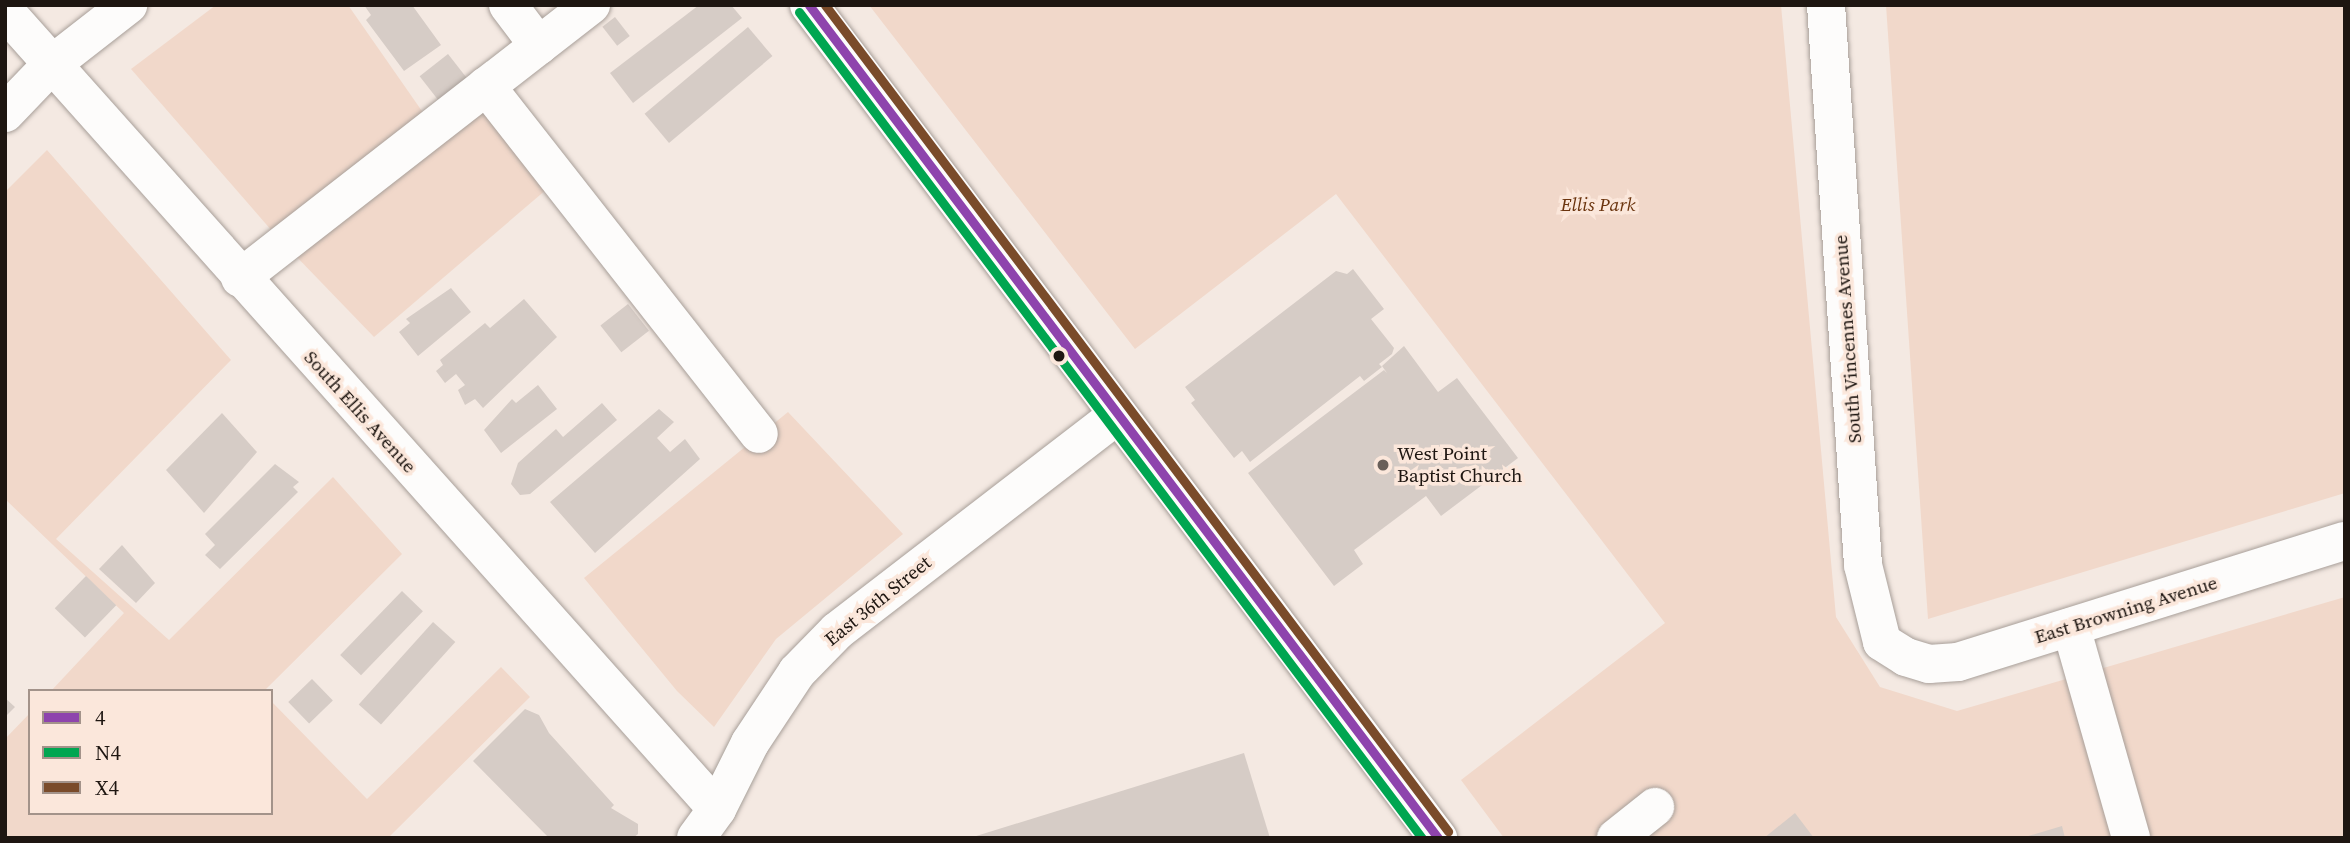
<!DOCTYPE html>
<html>
<head>
<meta charset="utf-8">
<style>
	body { margin:0 }
	#map { position:relative; width:2350px; height:843px; overflow:hidden; background:#f4e9e2; font-family:"Source Serif 4",serif }
	div>[style] { position:absolute }
	.green>* { inset:0; background:#f1d8ca }
	.building>* { inset:0; background:#d6ccc6; transform-origin:0 0 }
	.roads { filter:drop-shadow(0 0 2px #a89f99) drop-shadow(0 0 2px #a89f99) }
	.minor>* { height:38px; margin:-19px; padding:0 19px; transform-origin:19px; border-radius:19px; background:#fdfcfb }
	.major>* { height:38px; margin:-19px; padding:0 19px; transform-origin:19px; border-radius:19px; background:#fdfcfb }
	.bus-1>* { height:9px; margin:-4.5px; padding:0 4.5px; transform-origin:4.5px; border-radius:4.5px; background:#8e44ad }
	.bus-2>* { height:9px; margin:-4.5px; padding:0 4.5px; transform-origin:4.5px; border-radius:4.5px; background:#00a651 }
	.bus-3>* { height:9px; margin:-4.5px; padding:0 4.5px; transform-origin:4.5px; border-radius:4.5px; background:#7a4b2a }
	.dots>* { width:19px; height:19px; translate:-50% -50%; box-sizing:border-box; border:4px solid #fbe7db; border-radius:50% }
	span { translate:-50% -50%; white-space:nowrap; text-align:center; line-height:1.15; -webkit-text-stroke:7px #fbe7db; paint-order:stroke }
	.park-label { font-size:19px; color:#6b340e; font-style:italic }
	.street-label { font-size:19px; color:#1e1611 }
	.poi-label { font-size:19px; color:#1e1611 }
	.left { translate:0 -50%; text-align:left }
	.frame { position:absolute; inset:0; border:7px solid #1e1611; pointer-events:none }
	.legend { position:absolute; left:28px; top:689px; width:245px; height:126px; box-sizing:border-box; background:#fbe7db; border:2px solid #a3938a; margin:0; padding:9px 12px; list-style:none; font-size:21px; color:#1e1611 }
	.legend li { display:flex; align-items:center; gap:14px; height:35px }
	.legend b { width:35px; border:2px solid #a3938a }
</style>
</head>
<body>
<div id="map">
	<div class="green">
		<i style="clip-path:polygon(216px 5px,348px 5px,424px 114px,272px 231px,131px 69px)"></i>
		<i style="clip-path:polygon(869px 5px,1781px 5px,1836px 617px,1880px 687px,1957px 711px,2345px 597px,2345px 838px,1504px 838px,1461px 780px,1665px 623px,1336px 194px,1135px 349px)"></i>
		<i style="clip-path:polygon(1886px 5px,2345px 5px,2345px 493px,1928px 619px)"></i>
		<i style="clip-path:polygon(482px 108px,547px 189px,374px 337px,292px 252px)"></i>
		<i style="clip-path:polygon(47px 150px,231px 360px,56px 539px,169px 640px,333px 477px,402px 554px,264px 691px,51px 691px,124px 613px,5px 499px,5px 192px)"></i>
		<i style="clip-path:polygon(788px 412px,903px 534px,776px 639px,714px 727px,677px 691px,584px 578px)"></i>
		<i style="clip-path:polygon(501px 667px,530px 697px,388px 838px,5px 838px,5px 739px,30px 713px,30px 813px,271px 813px,271px 701px,367px 799px)"></i>
	</div>
	<div class="building">
		<i style="clip-path:polygon(364px 5px,412px 5px,441px 45px,404px 71px,366px 20px,371px 15px)"></i>
		<i style="clip-path:polygon(699px 5px,731px 5px,742px 18px,633px 103px,610px 73px)"></i>
		<i style="left:615px;top:17px;width:24px;height:16px;rotate:52deg"></i>
		<i style="left:748px;top:27px;width:38px;height:135px;rotate:50deg"></i>
		<i style="left:448px;top:54px;width:33px;height:36px;rotate:52deg"></i>
		<i style="clip-path:polygon(1353px 269px,1384px 309px,1371px 319px,1394px 348px,1392px 354px,1379px 364px,1382px 367px,1364px 381px,1360px 376px,1250px 462px,1242px 451px,1234px 458px,1191px 403px,1195px 400px,1185px 387px,1336px 271px,1347px 274px)"></i>
		<i style="clip-path:polygon(451px 288px,471px 312px,418px 356px,399px 332px,410px 323px,406px 319px)"></i>
		<i style="clip-path:polygon(524px 299px,557px 337px,483px 408px,475px 399px,465px 405px,458px 390px,465px 385px,456px 374px,445px 383px,436px 371px,443px 365px,440px 360px,485px 323px,490px 328px)"></i>
		<i style="left:628px;top:304px;width:34px;height:35px;rotate:52deg"></i>
		<i style="clip-path:polygon(1404px 346px,1438px 392px,1457px 378px,1518px 458px,1441px 516px,1426px 496px,1354px 550px,1363px 564px,1334px 586px,1248px 473px,1384px 370px,1387px 373px,1382px 366px)"></i>
		<i style="clip-path:polygon(538px 385px,557px 409px,501px 453px,484px 430px,512px 399px,516px 403px)"></i>
		<i style="clip-path:polygon(602px 403px,617px 420px,530px 494px,520px 495px,511px 484px,518px 463px,556px 429px,563px 437px)"></i>
		<i style="clip-path:polygon(659px 409px,674px 422px,657px 438px,670px 452px,685px 439px,700px 459px,595px 553px,550px 502px)"></i>
		<i style="clip-path:polygon(222px 413px,257px 452px,204px 513px,166px 470px)"></i>
		<i style="clip-path:polygon(275px 464px,299px 482px,293px 487px,298px 492px,220px 569px,205px 555px,215px 545px,205px 534px)"></i>
		<i style="clip-path:polygon(122px 545px,155px 583px,136px 603px,99px 569px)"></i>
		<i style="left:86px;top:576px;width:42px;height:45px;rotate:44deg"></i>
		<i style="left:402px;top:591px;width:29px;height:89px;rotate:44deg"></i>
		<i style="left:433px;top:622px;width:30px;height:111px;rotate:42deg"></i>
		<i style="left:312px;top:679px;width:30px;height:33px;rotate:46deg"></i>
		<i style="clip-path:polygon(5px 698px,15px 707px,5px 717px)"></i>
		<i style="clip-path:polygon(525px 709px,539px 715px,549px 733px,614px 805px,611px 808px,638px 824px,638px 834px,633px 838px,549px 838px,473px 761px)"></i>
		<i style="clip-path:polygon(1244px 753px,1270px 838px,973px 838px,973px 837px)"></i>
		<i style="clip-path:polygon(1795px 813px,1814px 838px,1764px 838px)"></i>
		<i style="clip-path:polygon(2062px 826px,2065px 838px,2025px 838px,2025px 837px)"></i>
	</div>
	<div class="roads">
		<div class="minor">
			<i style="left:508px;top:5px;width:51px;rotate:52.9deg"></i>
			<i style="left:1826px;top:5px;width:561px;rotate:86.22deg"></i>
			<i style="left:1863px;top:565px;width:79px;rotate:76.1deg"></i>
			<i style="left:1882px;top:642px;width:28px;rotate:32deg"></i>
			<i style="left:1906px;top:657px;width:24px;rotate:17deg"></i>
			<i style="left:1929px;top:664px;width:29px;rotate:-4deg"></i>
			<i style="left:1958px;top:662px;width:405px;rotate:-17.4deg"></i>
			<i style="left:5px;top:11px;width:1069px;rotate:48.26deg"></i>
			<i style="left:486px;top:86px;width:442px;rotate:51.9deg"></i>
			<i style="left:5px;top:113px;width:66px;rotate:-46.2deg"></i>
			<i style="left:51px;top:65px;width:98px;rotate:-37.9deg"></i>
			<i style="left:240px;top:278px;width:445px;rotate:-37.9deg"></i>
			<i style="left:2071px;top:627px;width:219px;rotate:74.1deg"></i>
			<i style="left:696px;top:838px;width:36px;rotate:-54deg"></i>
			<i style="left:717px;top:809px;width:74px;rotate:-63.4deg"></i>
			<i style="left:750px;top:743px;width:85px;rotate:-56.5deg"></i>
			<i style="left:797px;top:672px;width:57px;rotate:-45.7deg"></i>
			<i style="left:837px;top:631px;width:354px;rotate:-37.6deg"></i>
			<i style="left:1616px;top:838px;width:50px;rotate:-38.5deg"></i>
		</div>
		<div class="major">
			<i style="left:809px;top:5px;width:1044px;rotate:52.94deg"></i>
		</div>
	</div>
	<div class="bus-1">
		<i style="left:809px;top:5px;width:1044px;rotate:52.94deg"></i>
	</div>
	<div class="bus-2">
		<i style="left:799px;top:12px;width:1035px;rotate:52.98deg"></i>
	</div>
	<div class="bus-3">
		<i style="left:825px;top:5px;width:1035px;rotate:52.98deg"></i>
	</div>
	<div class="dots">
		<i style="left:1059px;top:356px;background:#1e1611"></i>
		<i style="left:1383px;top:465px;background:#69605a"></i>
	</div>
	<div class="park-label">
		<span style="left:1598px;top:205px">Ellis Park</span>
	</div>
	<div class="street-label">
		<span style="left:1848px;top:339px;rotate:-94deg">South Vincennes Avenue</span>
		<span style="left:360px;top:412px;rotate:48deg">South Ellis Avenue</span>
		<span style="left:878px;top:601px;rotate:-39deg">East 36th Street</span>
		<span style="left:2126px;top:610px;rotate:-17deg">East Browning Avenue</span>
	</div>
	<div class="poi-label">
		<span class="left" style="left:1397px;top:465px">West Point<br>Baptist Church</span>
	</div>
	<div class="frame"></div>
	<ul class="legend">
	<li><b style="height:9px;background:#8e44ad"></b>4</li>
	<li><b style="height:9px;background:#00a651"></b>N4</li>
	<li><b style="height:9px;background:#7a4b2a"></b>X4</li>
	</ul>
</div>
</body>
</html>
